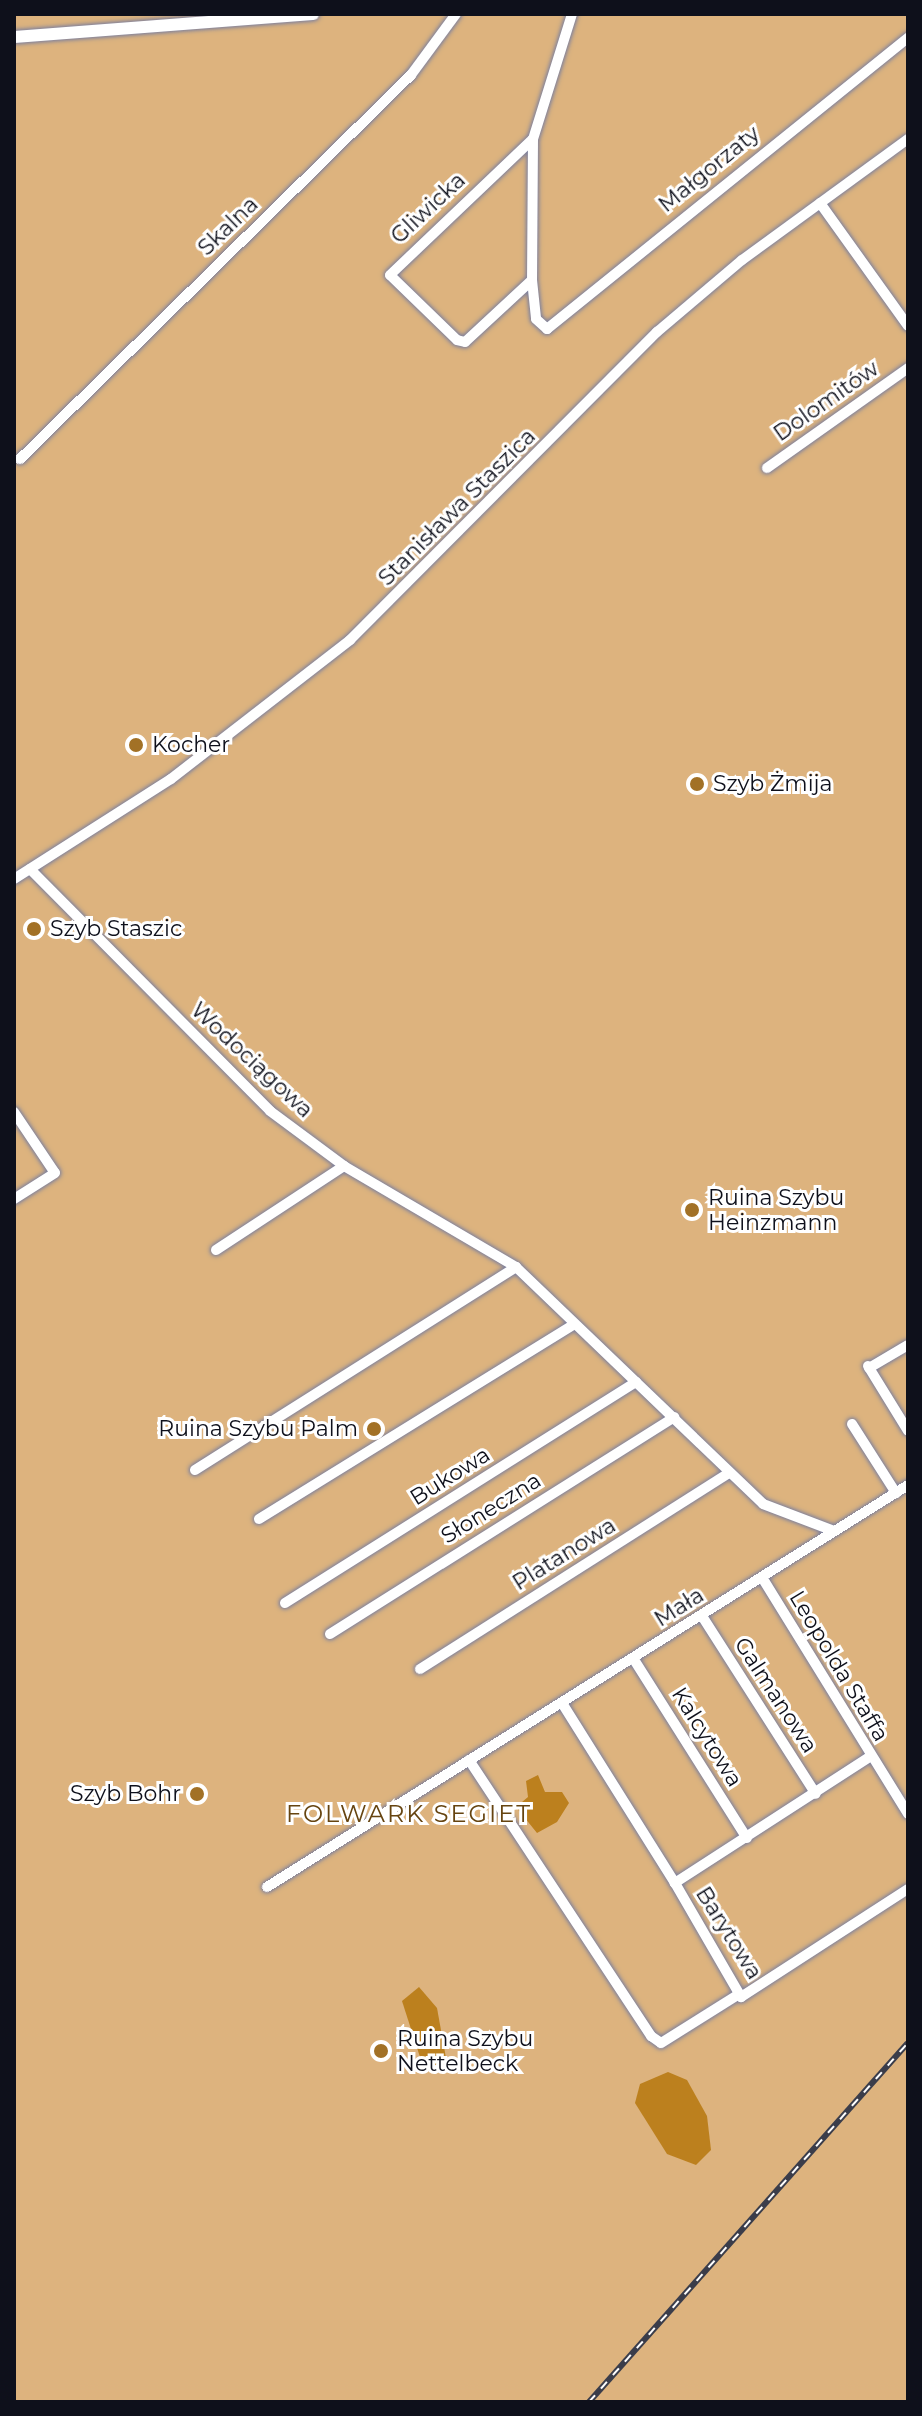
<!DOCTYPE html>
<html>
<head>
<meta charset="utf-8">
<style>
	body { margin:0 }
	#map { position:relative; width:922px; height:2416px; overflow:hidden; background:#e7eafe; font-family:Montserrat,sans-serif }
	div>[style] { position:absolute }
	.green>* { inset:0; background:#ddb37e; transform-origin:0 0 }
	.water>* { inset:0; background:#bc801e }
	.roads { filter:drop-shadow(0 0 2px #7c809e) drop-shadow(0 0 2px #7c809e) }
	.minor>* { height:10px; margin:-5px; padding:0 5px; transform-origin:5px; border-radius:5px; background:#fff }
	.major>* { height:12px; margin:-6px; padding:0 6px; transform-origin:6px; border-radius:6px; background:#fff }
	.rail>* { height:6px; margin-top:-3px; transform-origin:0; background:repeating-linear-gradient(90deg,#fff 0 9px,#3b3d4a 0 18px); box-sizing:border-box; border-block:2px solid #3b3d4a }
	.dots>* { width:22px; height:22px; translate:-50% -50%; box-sizing:border-box; border:4px solid #fff; border-radius:50% }
	span { translate:-50% -50%; white-space:nowrap; text-align:center; line-height:1.15; -webkit-text-stroke:6px #fff; paint-order:stroke }
	.street-label { font-size:22px; color:#0e101b }
	.poi-label { font-size:22px; color:#0e101b }
	.left { translate:0 -50%; text-align:left }
	.right { translate:-100% -50%; text-align:right }
	.neighbourhood-label { font-size:24px; color:#664410; letter-spacing:2px }
	.frame { position:absolute; inset:0; border:16px solid #0e101b; pointer-events:none }
</style>
</head>
<body>
<div id="map">
	<div class="green">
		<i style="left:14px;top:14px;width:894px;height:2388px"></i>
	</div>
	<div class="water">
		<i style="clip-path:polygon(538px 1775px,545px 1792px,562px 1792px,569px 1803px,557px 1822px,537px 1833px,516px 1807px,528px 1797px,526px 1781px)"></i>
		<i style="clip-path:polygon(419px 1987px,437px 2008px,446px 2058px,439px 2070px,420px 2057px,402px 2001px)"></i>
		<i style="clip-path:polygon(668px 2072px,687px 2080px,707px 2116px,711px 2150px,696px 2165px,667px 2154px,635px 2103px,640px 2084px)"></i>
	</div>
	<div class="roads">
		<div class="minor">
			<i style="left:572px;top:14px;width:131px;rotate:107.3deg"></i>
			<i style="left:533px;top:139px;width:141px;rotate:90.4deg"></i>
			<i style="left:532px;top:280px;width:39px;rotate:84deg"></i>
			<i style="left:536px;top:319px;width:15px;rotate:42deg"></i>
			<i style="left:547px;top:329px;width:464px;rotate:-38.9deg"></i>
			<i style="left:820px;top:203px;width:151px;rotate:54.4deg"></i>
			<i style="left:532px;top:280px;width:91px;rotate:137.2deg"></i>
			<i style="left:465px;top:342px;width:8px;rotate:-166deg"></i>
			<i style="left:457px;top:340px;width:93px;rotate:-135.9deg"></i>
			<i style="left:390px;top:275px;width:197px;rotate:-43.6deg"></i>
			<i style="left:20px;top:459px;width:548px;rotate:-44.48deg"></i>
			<i style="left:411px;top:75px;width:76px;rotate:-53.6deg"></i>
			<i style="left:767px;top:468px;width:173px;rotate:-35.3deg"></i>
			<i style="left:30px;top:869px;width:341px;rotate:45.2deg"></i>
			<i style="left:270px;top:1111px;width:92px;rotate:36.6deg"></i>
			<i style="left:344px;top:1166px;width:199px;rotate:30.4deg"></i>
			<i style="left:516px;top:1267px;width:342px;rotate:43.8deg"></i>
			<i style="left:763px;top:1504px;width:76px;rotate:20.8deg"></i>
			<i style="left:14px;top:879px;width:186px;rotate:-32.5deg"></i>
			<i style="left:171px;top:779px;width:227px;rotate:-37.8deg"></i>
			<i style="left:350px;top:640px;width:435px;rotate:-45.1deg"></i>
			<i style="left:657px;top:332px;width:111px;rotate:-40.3deg"></i>
			<i style="left:742px;top:260px;width:205px;rotate:-36.1deg"></i>
			<i style="left:14px;top:1112px;width:73px;rotate:56.1deg"></i>
			<i style="left:55px;top:1173px;width:49px;rotate:147.6deg"></i>
			<i style="left:216px;top:1250px;width:153px;rotate:-33.3deg"></i>
			<i style="left:868px;top:1366px;width:76px;rotate:58.4deg"></i>
			<i style="left:869px;top:1368px;width:45px;rotate:-30.5deg"></i>
			<i style="left:852px;top:1424px;width:82px;rotate:57.5deg"></i>
			<i style="left:195px;top:1470px;width:380px;rotate:-32.3deg"></i>
			<i style="left:259px;top:1519px;width:371px;rotate:-31.7deg"></i>
			<i style="left:763px;top:1579px;width:276px;rotate:58.3deg"></i>
			<i style="left:285px;top:1603px;width:415px;rotate:-32.2deg"></i>
			<i style="left:702px;top:1616px;width:211px;rotate:57.4deg"></i>
			<i style="left:330px;top:1634px;width:407px;rotate:-32.2deg"></i>
			<i style="left:633px;top:1658px;width:213px;rotate:57.7deg"></i>
			<i style="left:420px;top:1669px;width:366px;rotate:-32.4deg"></i>
			<i style="left:562px;top:1703px;width:213px;rotate:57.9deg"></i>
			<i style="left:871px;top:1756px;width:234px;rotate:147.1deg"></i>
			<i style="left:675px;top:1883px;width:132px;rotate:59.9deg"></i>
			<i style="left:741px;top:1997px;width:199px;rotate:-32.9deg"></i>
			<i style="left:469px;top:1760px;width:331px;rotate:56.6deg"></i>
			<i style="left:651px;top:2036px;width:12px;rotate:35deg"></i>
			<i style="left:661px;top:2043px;width:92px;rotate:-32.1deg"></i>
			<i style="left:267px;top:1887px;width:757px;rotate:-32.09deg"></i>
		</div>
		<div class="major">
			<i style="left:14px;top:37px;width:300px;rotate:-4.4deg"></i>
		</div>
	</div>
	<div class="rail">
		<i style="left:589px;top:2402px;width:480px;rotate:-48.4deg"></i>
	</div>
	<div class="dots">
		<i style="left:136px;top:745px;background:#a27126"></i>
		<i style="left:697px;top:784px;background:#a27126"></i>
		<i style="left:34px;top:929px;background:#a27126"></i>
		<i style="left:692px;top:1210px;background:#a27126"></i>
		<i style="left:374px;top:1429px;background:#a27126"></i>
		<i style="left:197px;top:1794px;background:#a27126"></i>
		<i style="left:381px;top:2051px;background:#a27126"></i>
	</div>
	<div class="street-label">
		<span style="left:709px;top:169px;rotate:-39deg">Małgorzaty</span>
		<span style="left:428px;top:208px;rotate:-43deg">Gliwicka</span>
		<span style="left:228px;top:226px;rotate:-44deg">Skalna</span>
		<span style="left:826px;top:401px;rotate:-35deg">Dolomitów</span>
		<span style="left:457px;top:507px;rotate:-45deg">Stanisława Staszica</span>
		<span style="left:252px;top:1060px;rotate:43deg">Wodociągowa</span>
		<span style="left:450px;top:1476px;rotate:-32deg">Bukowa</span>
		<span style="left:491px;top:1508px;rotate:-32deg">Słoneczna</span>
		<span style="left:564px;top:1554px;rotate:-32deg">Platanowa</span>
		<span style="left:679px;top:1607px;rotate:-32deg">Mała</span>
		<span style="left:839px;top:1666px;rotate:59deg">Leopolda Staffa</span>
		<span style="left:776px;top:1695px;rotate:57deg">Galmanowa</span>
		<span style="left:707px;top:1737px;rotate:58deg">Kalcytowa</span>
		<span style="left:729px;top:1933px;rotate:58deg">Barytowa</span>
	</div>
	<div class="poi-label">
		<span class="left" style="left:152px;top:745px">Kocher</span>
		<span class="left" style="left:713px;top:784px">Szyb Żmija</span>
		<span class="left" style="left:50px;top:929px">Szyb Staszic</span>
		<span class="left" style="left:708px;top:1210px">Ruina Szybu<br>Heinzmann</span>
		<span class="right" style="left:358px;top:1429px">Ruina Szybu Palm</span>
		<span class="right" style="left:181px;top:1794px">Szyb Bohr</span>
		<span class="left" style="left:397px;top:2051px">Ruina Szybu<br>Nettelbeck</span>
	</div>
	<div class="neighbourhood-label">
		<span style="left:409px;top:1814px">FOLWARK SEGIET</span>
	</div>
	<div class="frame"></div>
</div>
</body>
</html>
